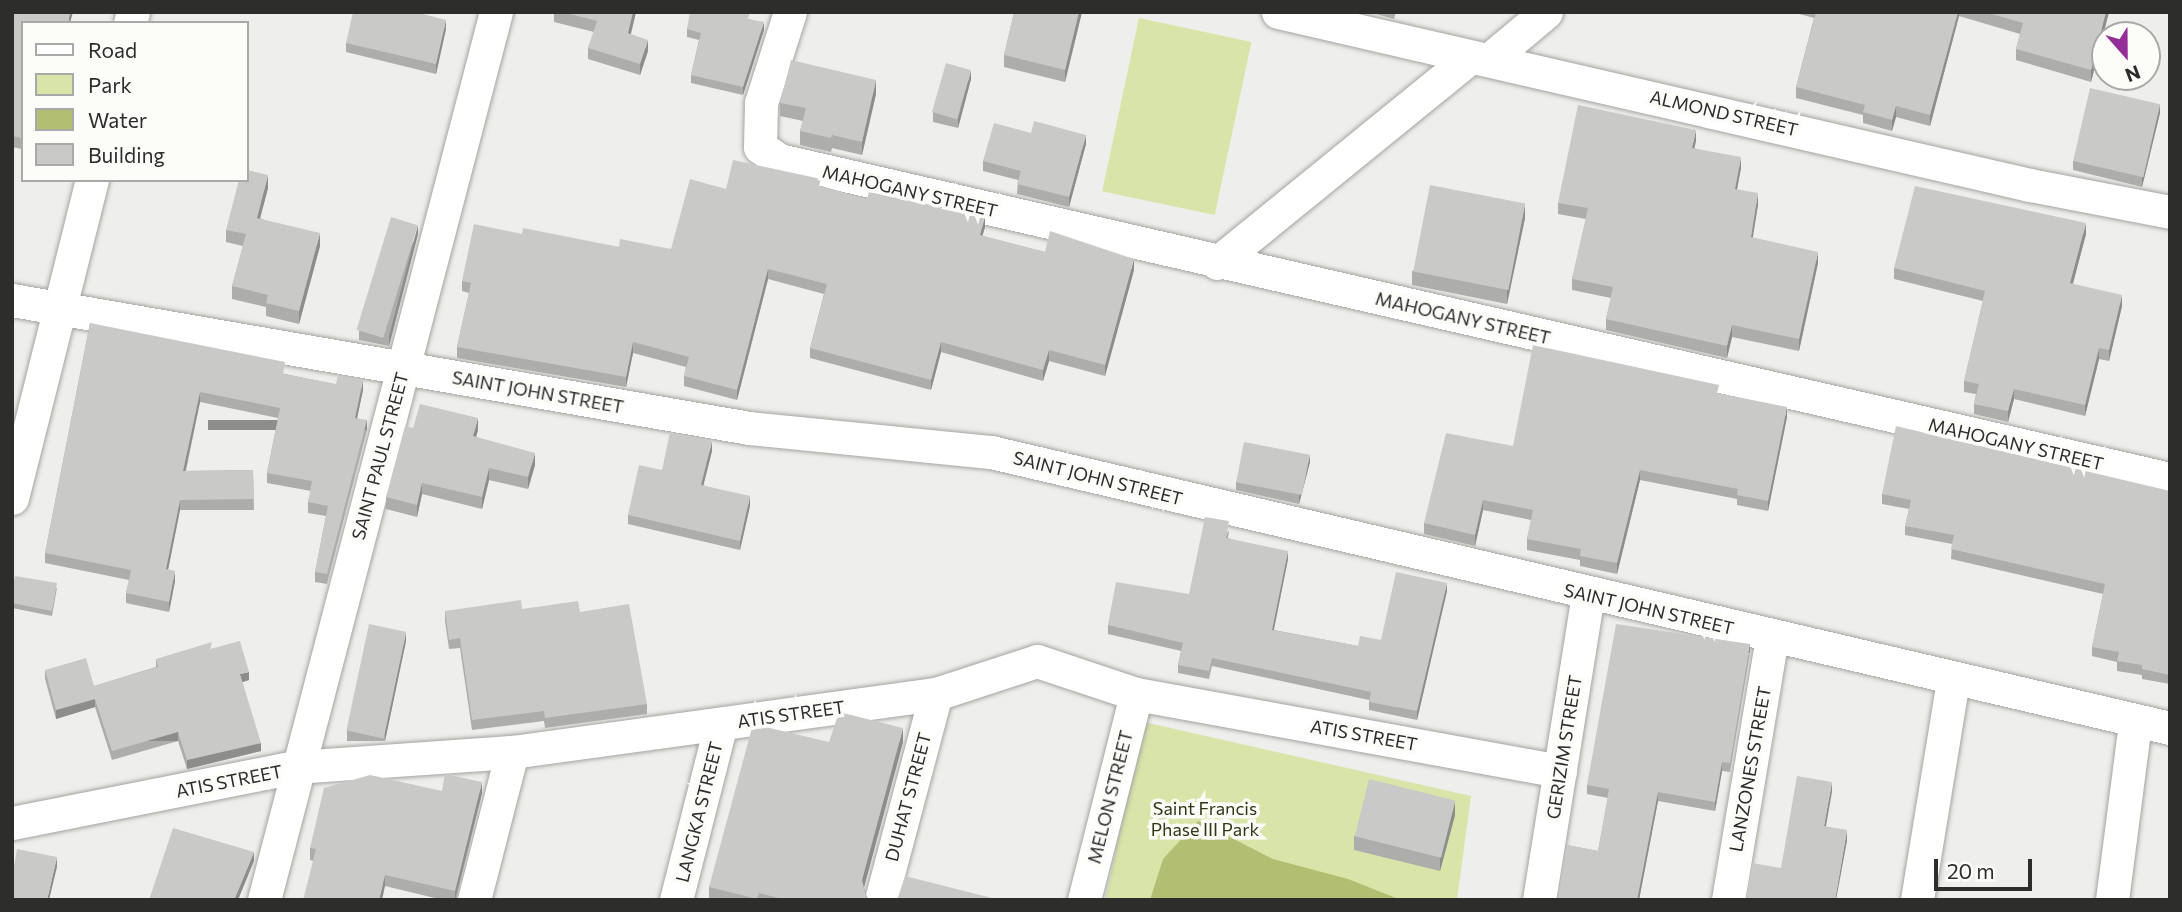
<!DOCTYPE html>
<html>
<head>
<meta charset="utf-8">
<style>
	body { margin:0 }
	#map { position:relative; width:2182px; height:912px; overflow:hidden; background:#eeefec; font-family:Commissioner,sans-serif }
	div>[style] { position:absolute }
	.green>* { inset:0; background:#d9e4a9; transform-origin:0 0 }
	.water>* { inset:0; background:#b2bf73 }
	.roads { filter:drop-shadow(0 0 2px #a4a4a1) drop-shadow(0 0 2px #a4a4a1) }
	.minor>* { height:33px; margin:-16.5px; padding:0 16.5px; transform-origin:16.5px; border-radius:16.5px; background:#fff }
	.wall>* { inset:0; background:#adaeab }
	.shaded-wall>* { inset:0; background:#8d8d8b; transform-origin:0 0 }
	.building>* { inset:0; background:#c9cac7; transform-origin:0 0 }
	span { translate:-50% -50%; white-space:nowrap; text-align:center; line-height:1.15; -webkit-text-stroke:7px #fcfdf9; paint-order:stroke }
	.street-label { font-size:18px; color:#2d2d2c }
	.park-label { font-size:18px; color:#323716 }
	.frame { position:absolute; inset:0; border:14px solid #2d2d2c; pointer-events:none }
	.legend { position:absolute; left:21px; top:21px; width:228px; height:161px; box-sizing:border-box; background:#fcfdf9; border:2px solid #a9aaa7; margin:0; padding:9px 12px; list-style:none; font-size:21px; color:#2d2d2c }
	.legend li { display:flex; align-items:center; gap:14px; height:35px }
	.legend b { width:35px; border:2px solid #a9aaa7 }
	.north { position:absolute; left:2091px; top:21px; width:70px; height:70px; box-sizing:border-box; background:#fcfdf9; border:2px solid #a9aaa7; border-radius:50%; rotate:159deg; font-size:19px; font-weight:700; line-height:28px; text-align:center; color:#2d2d2c }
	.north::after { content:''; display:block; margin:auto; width:24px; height:32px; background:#922e95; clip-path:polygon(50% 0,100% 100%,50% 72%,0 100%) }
	.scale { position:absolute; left:1934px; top:859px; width:98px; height:32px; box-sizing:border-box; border:4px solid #2d2d2c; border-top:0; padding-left:9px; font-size:21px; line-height:24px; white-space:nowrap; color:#2d2d2c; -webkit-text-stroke:5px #fcfdf9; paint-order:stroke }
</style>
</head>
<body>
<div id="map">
	<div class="green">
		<i style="left:1139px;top:18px;width:115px;height:177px;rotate:12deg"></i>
		<i style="clip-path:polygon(1144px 722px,1471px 796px,1457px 900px,1105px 900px)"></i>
	</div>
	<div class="water">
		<i style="clip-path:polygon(1198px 821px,1273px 859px,1348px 879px,1401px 900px,1150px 900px,1163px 859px)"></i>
	</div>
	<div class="roads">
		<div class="minor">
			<i style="left:790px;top:12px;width:96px;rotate:107.7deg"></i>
			<i style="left:761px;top:103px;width:44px;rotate:91.3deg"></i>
			<i style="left:760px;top:147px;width:23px;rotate:34deg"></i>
			<i style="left:779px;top:160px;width:1427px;rotate:12.92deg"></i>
			<i style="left:1278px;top:12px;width:772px;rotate:12.96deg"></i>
			<i style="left:2030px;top:185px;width:143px;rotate:10.9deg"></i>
			<i style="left:130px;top:23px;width:11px;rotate:-75deg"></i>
			<i style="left:1490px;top:59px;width:73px;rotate:-40deg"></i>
			<i style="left:1217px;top:263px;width:325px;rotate:-39.1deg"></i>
			<i style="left:12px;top:300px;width:748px;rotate:9.85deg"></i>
			<i style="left:749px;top:428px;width:243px;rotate:5.7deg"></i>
			<i style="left:991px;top:452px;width:1211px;rotate:13.18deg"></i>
			<i style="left:12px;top:498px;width:328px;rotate:-75.9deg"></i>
			<i style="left:12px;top:823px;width:289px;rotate:-11.2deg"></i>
			<i style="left:296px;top:767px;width:217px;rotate:-4deg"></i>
			<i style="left:512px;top:752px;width:428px;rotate:-7.8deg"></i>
			<i style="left:936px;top:694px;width:106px;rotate:-18.1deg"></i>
			<i style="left:1037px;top:661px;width:104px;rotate:18.4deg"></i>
			<i style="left:1136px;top:694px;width:431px;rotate:10.3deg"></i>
			<i style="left:264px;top:900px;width:918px;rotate:-75.36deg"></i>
			<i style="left:474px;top:900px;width:153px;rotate:-75.6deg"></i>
			<i style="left:676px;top:900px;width:182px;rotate:-75.7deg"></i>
			<i style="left:881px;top:900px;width:213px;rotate:-75.1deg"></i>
			<i style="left:1084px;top:900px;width:212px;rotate:-75.8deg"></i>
			<i style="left:1539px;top:900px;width:309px;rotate:-80.9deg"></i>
			<i style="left:1728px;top:900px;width:266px;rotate:-80.5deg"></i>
			<i style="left:1917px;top:900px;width:223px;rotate:-80.7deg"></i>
			<i style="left:2112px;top:900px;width:179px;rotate:-82.6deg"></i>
		</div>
	</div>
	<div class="wall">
		<i style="clip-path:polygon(12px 12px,23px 23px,22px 149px,12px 147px)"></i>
		<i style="clip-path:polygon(554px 12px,636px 12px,631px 34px,648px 51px,640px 75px,588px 59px,588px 48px,594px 32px,554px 22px)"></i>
		<i style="clip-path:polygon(1012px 12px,1082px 12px,1065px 82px,1004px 67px,1004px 55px,1014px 13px)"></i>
		<i style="clip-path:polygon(1369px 12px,1396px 12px,1394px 19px)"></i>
		<i style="clip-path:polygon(1792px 12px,2109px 12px,2091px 82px,2016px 60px,2016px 49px,2020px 34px,1959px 16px,1930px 126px,1896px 117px,1892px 131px,1863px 123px,1863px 115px,1796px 98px,1796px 87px,1814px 18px)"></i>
		<i style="clip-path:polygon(750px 19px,764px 30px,743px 95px,691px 83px,691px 75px,699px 40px,687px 37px,687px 29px)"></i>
		<i style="clip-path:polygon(446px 29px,436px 74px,346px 52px,346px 43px)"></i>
		<i style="clip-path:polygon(971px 79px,958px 128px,933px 122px,933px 112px)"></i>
		<i style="clip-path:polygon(876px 94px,862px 155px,832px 148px,831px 152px,800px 145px,800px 131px,803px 121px,780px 116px,780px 103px)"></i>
		<i style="clip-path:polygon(2160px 113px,2142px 187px,2073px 170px,2073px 161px)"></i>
		<i style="clip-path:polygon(1031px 133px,1086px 144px,1069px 207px,1017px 194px,1018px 180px,983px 171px,983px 161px)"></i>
		<i style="clip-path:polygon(1696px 141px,1694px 148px,1741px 168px,1737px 189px,1758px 205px,1752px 238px,1818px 263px,1799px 351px,1732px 337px,1727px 358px,1606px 330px,1606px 319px,1611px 298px,1572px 290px,1572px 279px,1586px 219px,1558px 214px,1558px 203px)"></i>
		<i style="clip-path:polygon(821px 186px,867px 199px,985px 227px,982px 236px,1045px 252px,1134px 270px,1105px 376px,1049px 361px,1043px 381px,941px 352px,931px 390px,810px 358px,810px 348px,824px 294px,768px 279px,737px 400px,684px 386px,684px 376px,686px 367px,633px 353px,626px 387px,457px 358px,457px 347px,469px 293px,462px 291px,462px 281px,522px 234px,619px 247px,671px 249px,726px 189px)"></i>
		<i style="clip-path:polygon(268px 188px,260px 218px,320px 246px,299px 324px,266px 316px,266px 307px,232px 299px,232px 286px,243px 246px,226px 242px,226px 230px)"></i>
		<i style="clip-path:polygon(1525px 218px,1507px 304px,1412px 285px,1412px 271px)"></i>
		<i style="clip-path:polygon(418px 234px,389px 346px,359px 340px,359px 331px)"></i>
		<i style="clip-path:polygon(2086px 234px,2073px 284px,2122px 306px,2109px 361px,2099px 359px,2085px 416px,2014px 399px,2008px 422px,1974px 414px,1974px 404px,1976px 394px,1964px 392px,1964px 381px,1983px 301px,1894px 279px,1894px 268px)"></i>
		<i style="clip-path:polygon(90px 323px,285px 374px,363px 390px,357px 418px,367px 430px,327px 584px,315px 582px,315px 572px,326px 516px,308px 513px,308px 502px,311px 491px,267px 483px,267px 473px,278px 418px,200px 402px,186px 471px,253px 470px,254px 510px,180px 510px,168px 570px,175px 581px,169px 612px,126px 603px,126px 593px,129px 580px,45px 563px,45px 553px)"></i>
		<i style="clip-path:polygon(1719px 393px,1787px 417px,1768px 511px,1737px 505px,1737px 499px,1640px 480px,1617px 574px,1580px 566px,1580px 560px,1527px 550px,1527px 539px,1531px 520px,1483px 510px,1475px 546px,1424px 534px,1424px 523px,1513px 446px)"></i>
		<i style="clip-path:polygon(413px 428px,478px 430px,476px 437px,535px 465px,528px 489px,489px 480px,482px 509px,422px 494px,417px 517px,386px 509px,386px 497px)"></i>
		<i style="clip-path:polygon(712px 451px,703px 485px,750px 506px,740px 550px,628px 524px,628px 515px,662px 470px)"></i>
		<i style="clip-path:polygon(1310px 462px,1299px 504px,1236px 490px,1236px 482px)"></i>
		<i style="clip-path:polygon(2170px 491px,2170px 684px,2142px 679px,2142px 675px,2117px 671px,2117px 662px,2092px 656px,2092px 647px,2103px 594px,1951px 559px,1952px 544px,1905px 535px,1905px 526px,1909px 509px,1882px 504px,1882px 494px)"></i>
		<i style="clip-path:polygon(1229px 530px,1228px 538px,1288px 559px,1274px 630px,1358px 646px,1381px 640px,1447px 591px,1417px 720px,1369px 710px,1369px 700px,1212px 666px,1209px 679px,1178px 673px,1178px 665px,1181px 651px,1108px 634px,1108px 625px,1189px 594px)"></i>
		<i style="clip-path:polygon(12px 588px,57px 588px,52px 616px,12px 608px)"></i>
		<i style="clip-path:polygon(522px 609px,580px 612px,647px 704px,647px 714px,545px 728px,544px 721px,472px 730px,460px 648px,449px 649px,445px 621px,445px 611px)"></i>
		<i style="clip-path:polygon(406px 641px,385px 741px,347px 741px,347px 731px)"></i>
		<i style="clip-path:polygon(212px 649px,249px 680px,242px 682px,261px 751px,187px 769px,178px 741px,112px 760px,95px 707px,56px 719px,45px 679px,45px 670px,94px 686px,156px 667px,156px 659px)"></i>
		<i style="clip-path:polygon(1750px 653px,1730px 772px,1722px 771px,1715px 811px,1658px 801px,1639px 900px,1558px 900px,1567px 845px,1598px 851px,1608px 798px,1587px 794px,1587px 785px)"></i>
		<i style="clip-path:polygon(829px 742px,903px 742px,864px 887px,868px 900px,709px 900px,709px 887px)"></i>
		<i style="clip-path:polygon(442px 791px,482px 793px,456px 900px,443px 900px,385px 886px,310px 860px,310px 848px)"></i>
		<i style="clip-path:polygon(1455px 815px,1440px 871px,1354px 850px,1354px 836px)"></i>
	</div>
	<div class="shaded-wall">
		<i style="clip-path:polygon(70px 12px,73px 12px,70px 23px,68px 23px)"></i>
		<i style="clip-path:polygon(633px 12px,636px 12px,628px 45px,628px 33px)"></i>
		<i style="clip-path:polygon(1079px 12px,1082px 12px,1065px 82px,1065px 70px)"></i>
		<i style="clip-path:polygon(1958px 12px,1959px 12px,1959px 16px,1930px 126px,1930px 115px)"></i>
		<i style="clip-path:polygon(2106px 12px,2109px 12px,2091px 82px,2091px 70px)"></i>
		<i style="clip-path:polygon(446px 20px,446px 29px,436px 74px,436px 64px)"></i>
		<i style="clip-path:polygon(764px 22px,764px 30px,743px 95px,743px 87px)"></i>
		<i style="clip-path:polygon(648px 40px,648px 51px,640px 75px,640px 64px)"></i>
		<i style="clip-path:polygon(971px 70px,971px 79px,958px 128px,958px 119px)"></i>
		<i style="clip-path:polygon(876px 80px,876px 94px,862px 155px,862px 142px)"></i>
		<i style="clip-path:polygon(2160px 104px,2160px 113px,2142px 187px,2142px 178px)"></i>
		<i style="clip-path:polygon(1896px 106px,1896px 117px,1892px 131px,1892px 120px)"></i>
		<i style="clip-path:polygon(1696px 130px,1696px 141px,1692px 159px,1692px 148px)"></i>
		<i style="clip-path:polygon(1086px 135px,1086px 144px,1069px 207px,1069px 197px)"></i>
		<i style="clip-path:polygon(1741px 157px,1741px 168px,1735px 200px,1735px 189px)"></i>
		<i style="clip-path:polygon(268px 175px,268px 188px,257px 230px,257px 218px)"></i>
		<i style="clip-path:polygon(1758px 193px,1758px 205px,1751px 249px,1751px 237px)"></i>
		<i style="clip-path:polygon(1525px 204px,1525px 218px,1507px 304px,1507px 291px)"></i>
		<i style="clip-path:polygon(985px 216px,985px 227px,980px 245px,980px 235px)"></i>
		<i style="clip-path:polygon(2086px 223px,2086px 234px,2070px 294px,2070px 283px)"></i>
		<i style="clip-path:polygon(418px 225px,418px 234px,389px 346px,389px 336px)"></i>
		<i style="clip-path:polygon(320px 233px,320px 246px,299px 324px,299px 311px)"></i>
		<i style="clip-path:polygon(1818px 252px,1818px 263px,1799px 351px,1799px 339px)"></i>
		<i style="clip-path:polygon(1134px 259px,1134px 270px,1105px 376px,1105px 365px)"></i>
		<i style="clip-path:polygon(768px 269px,768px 279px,737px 400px,737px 390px)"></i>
		<i style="clip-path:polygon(2122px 295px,2122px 306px,2109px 361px,2109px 350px)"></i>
		<i style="clip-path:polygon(1732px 325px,1732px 337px,1727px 358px,1727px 346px)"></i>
		<i style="clip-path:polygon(633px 342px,633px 353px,626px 387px,626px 377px)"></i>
		<i style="clip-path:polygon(941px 342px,941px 352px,931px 390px,931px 380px)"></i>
		<i style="clip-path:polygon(2099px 348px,2099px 359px,2085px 416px,2085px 405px)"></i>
		<i style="clip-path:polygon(1049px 350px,1049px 361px,1043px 381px,1043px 370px)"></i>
		<i style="clip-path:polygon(363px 380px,363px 390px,355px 428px,355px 418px)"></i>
		<i style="clip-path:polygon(2014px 389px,2014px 399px,2008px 422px,2008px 411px)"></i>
		<i style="clip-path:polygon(200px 392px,200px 402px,183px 481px,183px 471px)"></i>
		<i style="clip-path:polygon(1787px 407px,1787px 417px,1768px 511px,1768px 501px)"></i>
		<i style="clip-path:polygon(478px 418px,478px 430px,473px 448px,473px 436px)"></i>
		<i style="left:367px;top:420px;width:10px;height:159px;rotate:90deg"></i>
		<i style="clip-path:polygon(712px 441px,712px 451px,701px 495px,701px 485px)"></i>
		<i style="clip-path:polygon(535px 453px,535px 465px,528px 489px,528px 477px)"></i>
		<i style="clip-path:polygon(1310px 455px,1310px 462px,1299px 504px,1299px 497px)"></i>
		<i style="clip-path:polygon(489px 468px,489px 480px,482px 509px,482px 497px)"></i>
		<i style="clip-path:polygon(1640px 470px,1640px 480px,1617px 574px,1617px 563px)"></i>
		<i style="clip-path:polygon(422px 483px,422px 494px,417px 517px,417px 505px)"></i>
		<i style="clip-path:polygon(750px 496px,750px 506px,740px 550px,740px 541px)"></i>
		<i style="clip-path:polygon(180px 500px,180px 510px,166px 580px,166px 569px)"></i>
		<i style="clip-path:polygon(1483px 500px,1483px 510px,1475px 546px,1475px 535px)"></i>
		<i style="clip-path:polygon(1288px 551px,1288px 559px,1272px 638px,1272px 630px)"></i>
		<i style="clip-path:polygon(175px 571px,175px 581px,169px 612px,169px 602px)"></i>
		<i style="clip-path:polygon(1447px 583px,1447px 591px,1417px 720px,1417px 711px)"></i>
		<i style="clip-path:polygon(406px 632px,406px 641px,385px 741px,385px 732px)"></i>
		<i style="left:1750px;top:644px;width:9px;height:121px;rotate:90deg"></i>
		<i style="clip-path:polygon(249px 672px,249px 680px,240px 683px,240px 674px)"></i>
		<i style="clip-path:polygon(95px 699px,95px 707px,56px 719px,56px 710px)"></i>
		<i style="clip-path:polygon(903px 728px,903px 742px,862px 895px,862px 880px)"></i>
		<i style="left:178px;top:732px;width:9px;height:69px;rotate:90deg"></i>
		<i style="clip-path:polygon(261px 743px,261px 751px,187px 769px,187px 760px)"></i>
		<i style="clip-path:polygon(1722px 762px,1722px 771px,1715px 811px,1715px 802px)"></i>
		<i style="clip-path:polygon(482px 782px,482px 793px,455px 900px,455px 891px)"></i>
		<i style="clip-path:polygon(1832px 782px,1832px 792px,1824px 837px,1824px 826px)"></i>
		<i style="clip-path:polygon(1658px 792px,1658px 801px,1639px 900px,1637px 900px)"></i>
		<i style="clip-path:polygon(1455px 801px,1455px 815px,1440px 871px,1440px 857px)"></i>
		<i style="clip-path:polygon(1847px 830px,1847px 841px,1836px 900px,1835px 900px)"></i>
		<i style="clip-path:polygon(254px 852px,254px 861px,238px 900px,234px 900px)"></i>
		<i style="clip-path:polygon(57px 857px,57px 867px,49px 900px,47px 900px)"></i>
		<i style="clip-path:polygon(385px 875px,385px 886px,382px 900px,379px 900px)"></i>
	</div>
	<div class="building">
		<i style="clip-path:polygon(12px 12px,70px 12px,68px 23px,23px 23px,22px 138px,12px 136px)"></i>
		<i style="clip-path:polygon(353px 12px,415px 12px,446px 20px,436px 64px,346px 43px)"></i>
		<i style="clip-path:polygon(562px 12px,633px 12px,628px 33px,648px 40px,640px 64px,588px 48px,597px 21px)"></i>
		<i style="clip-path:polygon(690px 12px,750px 12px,748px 19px,764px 22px,743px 87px,691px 75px,701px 33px,687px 29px)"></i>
		<i style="clip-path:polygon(1014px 12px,1079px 12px,1065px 70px,1004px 55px)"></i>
		<i style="clip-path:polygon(1816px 12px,1958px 12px,1930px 115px,1896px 106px,1892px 120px,1863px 112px,1865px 105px,1796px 87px)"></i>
		<i style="clip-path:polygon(1985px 12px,2106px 12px,2091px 70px,2016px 49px,2023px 23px)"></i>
		<i style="clip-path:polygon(791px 60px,876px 80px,862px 142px,832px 135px,831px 138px,800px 131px,806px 108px,780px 103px)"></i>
		<i style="left:946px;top:63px;width:26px;height:51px;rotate:16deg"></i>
		<i style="left:2090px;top:88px;width:72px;height:75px;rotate:13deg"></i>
		<i style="clip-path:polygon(1578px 105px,1696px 130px,1692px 148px,1741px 157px,1735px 189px,1758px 193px,1751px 237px,1818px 252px,1799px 339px,1732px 325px,1727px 346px,1606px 319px,1613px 287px,1572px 279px,1588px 208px,1558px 203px)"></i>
		<i style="clip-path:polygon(1034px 121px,1086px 135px,1069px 197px,1017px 184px,1021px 171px,983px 161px,994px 123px,1031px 133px)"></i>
		<i style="clip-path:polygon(733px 160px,821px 179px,819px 186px,867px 199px,869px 192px,985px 216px,980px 235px,1045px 252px,1050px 231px,1134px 259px,1105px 365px,1049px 350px,1043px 370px,941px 342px,931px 380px,810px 348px,827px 284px,768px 269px,737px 390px,684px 376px,689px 357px,633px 342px,626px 377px,457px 347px,471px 283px,462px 281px,474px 224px,522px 234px,523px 228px,619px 247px,620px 239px,671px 249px,690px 179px,726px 189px)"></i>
		<i style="clip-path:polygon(247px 170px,268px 175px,257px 218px,320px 233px,299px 311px,266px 303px,268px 295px,232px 286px,246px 234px,226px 230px,239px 180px,247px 180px)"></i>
		<i style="left:1430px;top:185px;width:97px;height:88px;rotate:11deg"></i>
		<i style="clip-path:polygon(1915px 186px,2086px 223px,2070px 283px,2122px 295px,2109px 350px,2099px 348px,2085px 405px,2014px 389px,2008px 411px,1974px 404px,1979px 384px,1964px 381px,1985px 291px,1894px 268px)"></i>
		<i style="left:391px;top:217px;width:28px;height:118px;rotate:17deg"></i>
		<i style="clip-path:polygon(90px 323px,285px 362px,283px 374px,336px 384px,338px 375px,363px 380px,355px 418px,367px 420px,327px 574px,315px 572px,328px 506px,308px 502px,312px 481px,267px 473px,280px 408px,200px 392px,183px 471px,253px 470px,254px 499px,180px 500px,166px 569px,175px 571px,169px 602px,126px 593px,131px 570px,45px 553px)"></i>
		<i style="clip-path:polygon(1533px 345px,1719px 385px,1717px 393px,1787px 407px,1768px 501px,1737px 495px,1738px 489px,1640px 470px,1617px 563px,1580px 556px,1581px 549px,1527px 539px,1533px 510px,1483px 500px,1475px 535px,1424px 523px,1446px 433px,1513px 446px)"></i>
		<i style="clip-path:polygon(420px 404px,478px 418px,473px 436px,535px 453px,528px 477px,489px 468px,482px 497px,422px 483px,417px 505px,386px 497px,405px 426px,413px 428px)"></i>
		<i style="clip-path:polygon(1896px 426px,2170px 491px,2170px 675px,2142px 669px,2142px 665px,2117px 661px,2119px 652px,2092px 647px,2105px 584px,1951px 549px,1954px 535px,1905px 526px,1911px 500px,1882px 494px)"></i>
		<i style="clip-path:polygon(670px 432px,712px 441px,701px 485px,750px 496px,740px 541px,628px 515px,639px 465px,662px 470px)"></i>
		<i style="left:1244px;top:442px;width:67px;height:41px;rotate:11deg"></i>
		<i style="clip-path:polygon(1205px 517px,1229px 521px,1226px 538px,1288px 551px,1272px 630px,1358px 646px,1360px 636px,1381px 640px,1396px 572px,1447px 583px,1417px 711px,1369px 702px,1371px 692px,1212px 658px,1209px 671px,1178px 665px,1183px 643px,1108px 625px,1116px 582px,1189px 594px)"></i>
		<i style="clip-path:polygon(15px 576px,57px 583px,52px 611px,12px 603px,12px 588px)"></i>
		<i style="clip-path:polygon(521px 600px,522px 609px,578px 601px,580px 612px,629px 604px,647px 704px,545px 718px,544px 711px,472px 720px,460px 638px,449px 640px,445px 611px)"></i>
		<i style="left:369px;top:624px;width:38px;height:109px;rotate:12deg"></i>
		<i style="clip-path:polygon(1616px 624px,1750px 644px,1730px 763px,1722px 762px,1715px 802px,1658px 792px,1637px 900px,1568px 900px,1558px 898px,1567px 845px,1598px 851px,1609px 789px,1587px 785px)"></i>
		<i style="clip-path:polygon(240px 641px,249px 672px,240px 674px,261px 743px,187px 760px,178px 732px,112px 751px,95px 699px,56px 710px,45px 670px,86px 658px,94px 686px,158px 667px,156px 659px,212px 642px,210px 649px)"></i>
		<i style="clip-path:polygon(839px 712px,903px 728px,862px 880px,867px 900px,786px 900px,759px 893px,757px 899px,709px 887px,753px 724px,829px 742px)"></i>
		<i style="clip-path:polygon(445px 774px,482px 782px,455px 891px,385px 875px,379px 900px,303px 900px,316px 849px,310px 848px,324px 788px,370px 775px,442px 791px)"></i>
		<i style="clip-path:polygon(1797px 776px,1832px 782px,1824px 826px,1847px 830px,1835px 900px,1746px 900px,1752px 863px,1781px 868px)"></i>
		<i style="left:1369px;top:779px;width:89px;height:59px;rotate:14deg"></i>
		<i style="clip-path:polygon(173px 828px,254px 852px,234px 900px,149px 900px)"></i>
		<i style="clip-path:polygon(17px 849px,57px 857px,47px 900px,12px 900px,12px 865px,14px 866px)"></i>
		<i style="clip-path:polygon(905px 876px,1000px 900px,897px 900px)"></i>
	</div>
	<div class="street-label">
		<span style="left:1724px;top:113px;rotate:13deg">ALMOND STREET</span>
		<span style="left:910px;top:191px;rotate:13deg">MAHOGANY STREET</span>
		<span style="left:1463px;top:318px;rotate:13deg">MAHOGANY STREET</span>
		<span style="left:538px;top:392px;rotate:10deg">SAINT JOHN STREET</span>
		<span style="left:2016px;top:444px;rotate:13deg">MAHOGANY STREET</span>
		<span style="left:380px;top:456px;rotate:-75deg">SAINT PAUL STREET</span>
		<span style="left:1098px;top:478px;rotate:14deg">SAINT JOHN STREET</span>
		<span style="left:1649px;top:609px;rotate:13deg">SAINT JOHN STREET</span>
		<span style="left:791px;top:714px;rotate:-8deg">ATIS STREET</span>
		<span style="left:1364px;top:735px;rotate:10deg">ATIS STREET</span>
		<span style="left:1564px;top:747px;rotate:-81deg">GERIZIM STREET</span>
		<span style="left:1750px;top:769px;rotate:-80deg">LANZONES STREET</span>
		<span style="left:229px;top:781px;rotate:-11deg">ATIS STREET</span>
		<span style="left:908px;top:797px;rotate:-75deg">DUHAT STREET</span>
		<span style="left:1110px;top:797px;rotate:-76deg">MELON STREET</span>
		<span style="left:699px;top:812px;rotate:-76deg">LANGKA STREET</span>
	</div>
	<div class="park-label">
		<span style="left:1205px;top:819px">Saint Francis<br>Phase III Park</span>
	</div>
	<div class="frame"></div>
	<ul class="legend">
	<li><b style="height:9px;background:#fff"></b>Road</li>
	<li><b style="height:19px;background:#d9e4a9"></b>Park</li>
	<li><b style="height:19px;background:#b2bf73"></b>Water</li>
	<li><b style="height:19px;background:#c9cac7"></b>Building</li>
	</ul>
	<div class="north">N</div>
	<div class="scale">20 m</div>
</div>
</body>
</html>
